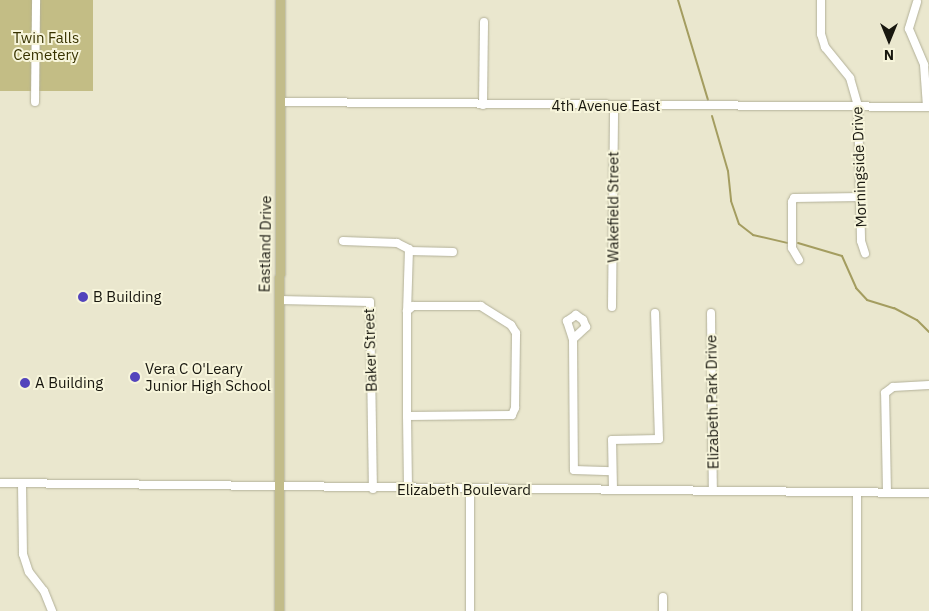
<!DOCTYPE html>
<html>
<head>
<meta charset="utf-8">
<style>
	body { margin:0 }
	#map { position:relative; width:929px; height:611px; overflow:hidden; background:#eae7ce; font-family:"IBM Plex Sans",sans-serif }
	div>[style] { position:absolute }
	.green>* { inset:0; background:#c3bd85; transform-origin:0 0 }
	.stream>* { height:2px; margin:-1px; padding:0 1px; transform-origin:1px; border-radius:1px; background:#a49d60 }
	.roads { filter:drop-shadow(0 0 1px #b2b098) drop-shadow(0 0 1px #b2b098) }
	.minor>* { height:8px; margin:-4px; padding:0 4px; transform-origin:4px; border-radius:4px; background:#fff }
	.major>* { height:9px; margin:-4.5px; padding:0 4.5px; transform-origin:4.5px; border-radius:4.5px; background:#c2bc8a }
	.dots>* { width:14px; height:14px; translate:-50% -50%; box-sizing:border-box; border:2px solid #f7f5db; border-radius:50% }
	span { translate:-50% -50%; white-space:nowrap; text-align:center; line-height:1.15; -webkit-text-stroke:4px #f7f5db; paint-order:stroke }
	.park-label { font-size:15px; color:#383300 }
	.street-label { font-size:15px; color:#18170f }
	.poi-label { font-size:15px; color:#18170f }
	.left { translate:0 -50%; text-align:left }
	.north { position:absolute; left:864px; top:15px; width:50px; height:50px; -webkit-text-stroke:4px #f7f5db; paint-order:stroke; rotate:180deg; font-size:14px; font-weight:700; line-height:20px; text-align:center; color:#18170f }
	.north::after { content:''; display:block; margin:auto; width:18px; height:22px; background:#18170f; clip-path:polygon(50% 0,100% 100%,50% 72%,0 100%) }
</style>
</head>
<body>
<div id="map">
	<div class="green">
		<i style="left:0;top:0;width:93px;height:91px"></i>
	</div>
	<div class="stream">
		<i style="left:678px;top:0;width:104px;rotate:73.3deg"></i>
		<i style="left:712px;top:116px;width:57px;rotate:73.8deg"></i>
		<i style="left:728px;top:171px;width:30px;rotate:84deg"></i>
		<i style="left:731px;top:201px;width:24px;rotate:71deg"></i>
		<i style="left:739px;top:224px;width:18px;rotate:38deg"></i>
		<i style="left:753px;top:235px;width:35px;rotate:13deg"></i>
		<i style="left:798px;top:243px;width:46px;rotate:16.5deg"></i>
		<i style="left:842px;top:256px;width:35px;rotate:66deg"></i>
		<i style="left:856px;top:288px;width:16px;rotate:47deg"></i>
		<i style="left:867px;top:300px;width:28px;rotate:17deg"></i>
		<i style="left:894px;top:308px;width:26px;rotate:28deg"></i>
		<i style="left:917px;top:320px;width:17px;rotate:45deg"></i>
	</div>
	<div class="roads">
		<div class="minor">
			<i style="left:821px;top:0;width:34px;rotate:90deg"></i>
			<i style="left:821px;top:34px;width:14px;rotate:73deg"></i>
			<i style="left:825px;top:47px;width:40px;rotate:51deg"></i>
			<i style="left:850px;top:78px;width:29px;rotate:74deg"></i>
			<i style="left:858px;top:106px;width:135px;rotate:88.7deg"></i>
			<i style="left:861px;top:241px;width:13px;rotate:72deg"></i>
			<i style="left:917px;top:2px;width:28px;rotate:107deg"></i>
			<i style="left:909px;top:29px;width:39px;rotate:67deg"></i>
			<i style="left:924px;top:65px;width:42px;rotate:85.9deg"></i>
			<i style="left:35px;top:102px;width:102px;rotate:-89.4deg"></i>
			<i style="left:282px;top:102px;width:647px;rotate:0.44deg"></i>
			<i style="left:483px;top:105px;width:83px;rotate:-89.3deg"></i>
			<i style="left:343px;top:241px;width:54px;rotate:2.1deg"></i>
			<i style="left:397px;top:243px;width:13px;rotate:27deg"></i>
			<i style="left:409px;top:249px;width:62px;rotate:91.8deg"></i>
			<i style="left:409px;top:251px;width:44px;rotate:1.3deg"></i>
			<i style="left:799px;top:260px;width:14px;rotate:-120deg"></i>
			<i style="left:792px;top:248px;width:46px;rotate:-90deg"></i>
			<i style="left:792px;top:202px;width:4px;rotate:-63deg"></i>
			<i style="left:794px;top:198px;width:67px;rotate:-0.9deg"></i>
			<i style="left:279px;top:300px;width:91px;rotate:1.3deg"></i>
			<i style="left:370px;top:302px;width:187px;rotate:89.1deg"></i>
			<i style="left:612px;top:307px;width:200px;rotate:-89.4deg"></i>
			<i style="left:711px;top:313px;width:178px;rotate:89.4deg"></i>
			<i style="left:573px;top:339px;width:18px;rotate:-43deg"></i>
			<i style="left:586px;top:327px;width:8px;rotate:-113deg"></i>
			<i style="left:583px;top:320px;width:9px;rotate:-144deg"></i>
			<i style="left:576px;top:315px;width:11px;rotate:146deg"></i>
			<i style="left:567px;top:321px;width:19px;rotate:72deg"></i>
			<i style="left:573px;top:339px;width:131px;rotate:89.6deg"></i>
			<i style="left:574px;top:470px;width:38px;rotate:2deg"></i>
			<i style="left:407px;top:416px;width:105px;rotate:-0.5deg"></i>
			<i style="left:512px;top:415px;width:8px;rotate:-67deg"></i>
			<i style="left:515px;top:408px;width:75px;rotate:-89.2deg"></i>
			<i style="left:516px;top:333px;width:9px;rotate:-122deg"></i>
			<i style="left:511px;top:325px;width:36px;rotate:-148deg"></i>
			<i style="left:481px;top:306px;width:68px;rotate:180deg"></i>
			<i style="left:413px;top:306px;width:8px;rotate:140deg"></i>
			<i style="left:407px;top:311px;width:105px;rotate:90deg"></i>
			<i style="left:407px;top:416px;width:73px;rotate:89.2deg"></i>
			<i style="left:0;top:483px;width:929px;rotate:0.62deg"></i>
			<i style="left:22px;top:484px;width:70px;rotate:89.2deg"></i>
			<i style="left:23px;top:554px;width:19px;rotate:72deg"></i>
			<i style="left:29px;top:572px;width:24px;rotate:52deg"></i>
			<i style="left:44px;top:591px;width:22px;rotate:68deg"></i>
			<i style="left:613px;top:490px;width:50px;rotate:-91.1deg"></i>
			<i style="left:612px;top:440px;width:47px;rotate:-1.2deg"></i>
			<i style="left:659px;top:439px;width:126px;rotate:-91.8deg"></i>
			<i style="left:887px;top:493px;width:100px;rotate:-91.1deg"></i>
			<i style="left:885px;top:393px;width:10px;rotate:-37deg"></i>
			<i style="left:893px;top:387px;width:36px;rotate:-3deg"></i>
			<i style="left:470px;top:611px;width:122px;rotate:-90deg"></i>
			<i style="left:663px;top:611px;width:14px;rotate:-90deg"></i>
			<i style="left:857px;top:611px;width:119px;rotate:-90deg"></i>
		</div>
		<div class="major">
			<i style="left:279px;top:611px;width:611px;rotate:-89.91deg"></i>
		</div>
	</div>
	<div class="dots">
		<i style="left:83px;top:297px;background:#5344bc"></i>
		<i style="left:135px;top:377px;background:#5344bc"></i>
		<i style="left:25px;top:383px;background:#5344bc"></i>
	</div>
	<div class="park-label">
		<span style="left:46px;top:46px">Twin Falls<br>Cemetery</span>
	</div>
	<div class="street-label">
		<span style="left:606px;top:106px">4th Avenue East</span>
		<span style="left:859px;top:167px;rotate:-92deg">Morningside Drive</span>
		<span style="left:613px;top:207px;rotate:-90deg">Wakefield Street</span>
		<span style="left:265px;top:244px;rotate:-89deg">Eastland Drive</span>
		<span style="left:370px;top:350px;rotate:-92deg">Baker Street</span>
		<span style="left:712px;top:402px;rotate:-91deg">Elizabeth Park Drive</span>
		<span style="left:464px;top:490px">Elizabeth Boulevard</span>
	</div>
	<div class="poi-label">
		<span class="left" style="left:93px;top:297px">B Building</span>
		<span class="left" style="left:145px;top:377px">Vera C O'Leary<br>Junior High School</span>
		<span class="left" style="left:35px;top:383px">A Building</span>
	</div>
	<div class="north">N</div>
</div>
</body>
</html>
